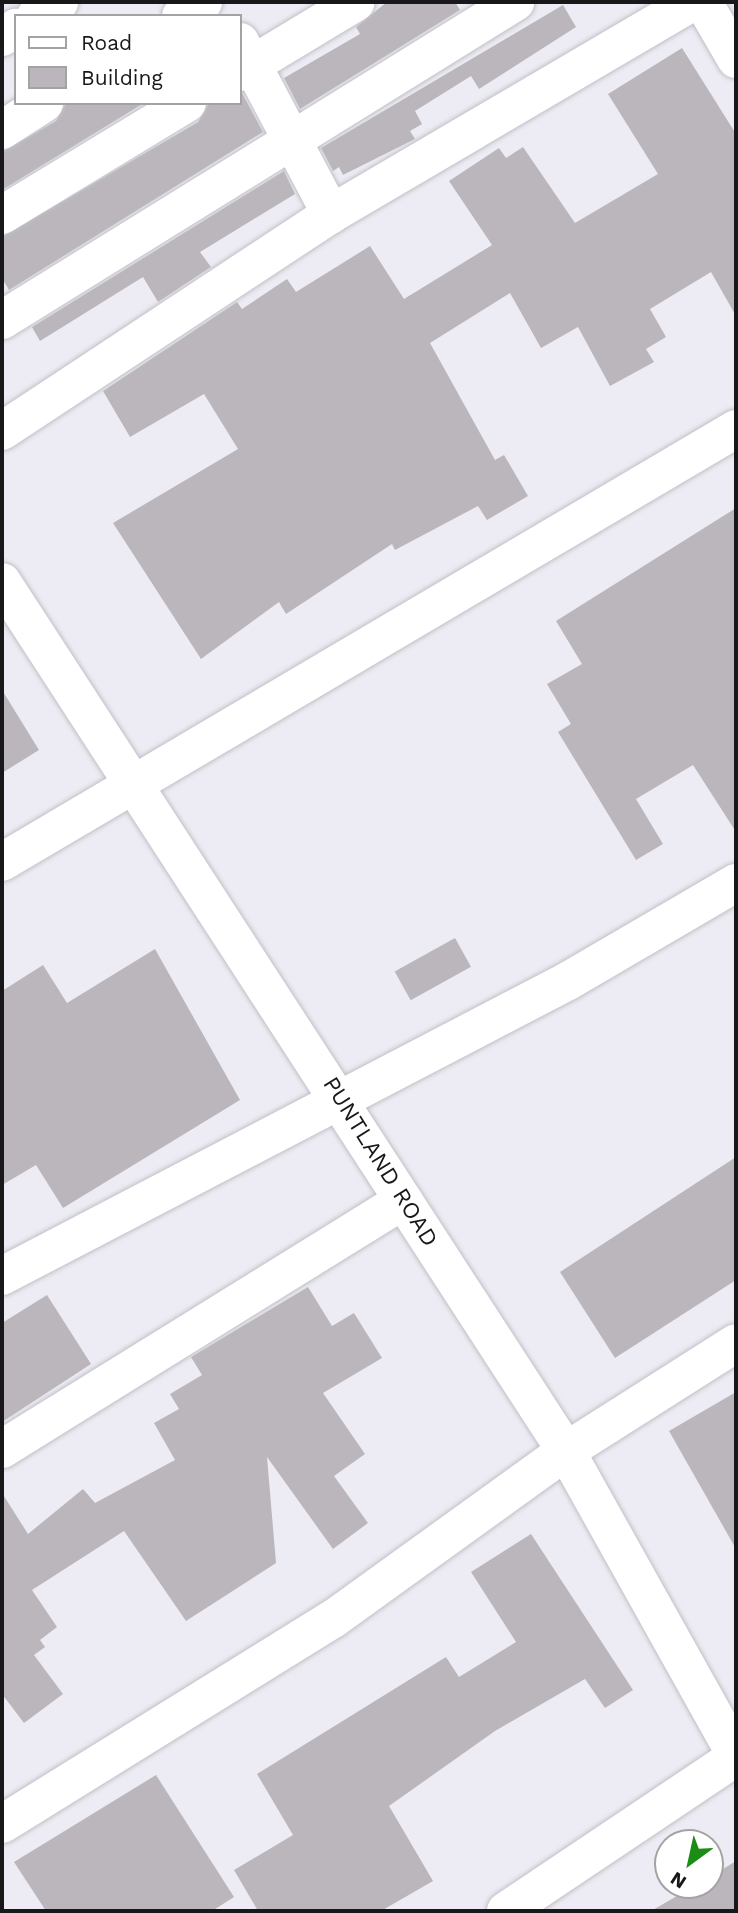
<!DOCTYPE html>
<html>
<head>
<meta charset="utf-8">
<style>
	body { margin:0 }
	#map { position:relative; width:738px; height:1913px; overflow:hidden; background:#edecf4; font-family:"Work Sans",sans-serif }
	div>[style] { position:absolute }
	.building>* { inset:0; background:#bab6bc; transform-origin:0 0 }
	.roads { filter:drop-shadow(0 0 2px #c0c0c7) drop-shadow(0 0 2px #c0c0c7) }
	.street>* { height:38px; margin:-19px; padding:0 19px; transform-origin:19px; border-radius:19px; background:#fff }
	span { translate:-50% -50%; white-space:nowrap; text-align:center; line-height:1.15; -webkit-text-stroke:5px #fff; paint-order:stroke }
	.street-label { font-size:23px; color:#18181a }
	.frame { position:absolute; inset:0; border:4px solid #18181a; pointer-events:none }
	.legend { position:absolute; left:14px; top:14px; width:228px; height:91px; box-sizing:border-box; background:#fff; border:2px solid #a3a3a3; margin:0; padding:9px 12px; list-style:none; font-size:21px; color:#18181a }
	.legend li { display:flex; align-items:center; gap:14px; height:35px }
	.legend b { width:35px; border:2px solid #a3a3a3 }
	.north { position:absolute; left:654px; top:1829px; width:70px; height:70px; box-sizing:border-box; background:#fff; border:2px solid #a3a3a3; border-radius:50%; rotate:213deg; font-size:19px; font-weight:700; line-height:28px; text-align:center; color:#18181a }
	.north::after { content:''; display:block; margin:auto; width:24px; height:32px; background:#1c8d14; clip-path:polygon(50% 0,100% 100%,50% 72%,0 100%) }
</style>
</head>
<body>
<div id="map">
	<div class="building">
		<i style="clip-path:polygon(387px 2px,455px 2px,460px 10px,300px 109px,284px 78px,360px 34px,356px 27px)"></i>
		<i style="clip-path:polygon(563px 5px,576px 27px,479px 89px,471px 76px,415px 111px,422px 124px,410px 131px,415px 139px,343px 175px,339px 167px,333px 171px,321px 148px)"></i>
		<i style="clip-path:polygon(682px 48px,736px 134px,736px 316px,711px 272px,650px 309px,666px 337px,646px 349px,654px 362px,610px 386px,578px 327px,541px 348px,510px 293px,430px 343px,495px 460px,504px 455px,528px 496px,487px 520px,478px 506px,395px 550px,392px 544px,286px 614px,279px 602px,201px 659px,113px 523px,238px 449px,204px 394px,130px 437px,103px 391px,237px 302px,242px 309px,287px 279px,296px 292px,370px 246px,404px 299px,492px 245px,449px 181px,499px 148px,506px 158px,523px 147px,575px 223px,658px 174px,608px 94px)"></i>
		<i style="clip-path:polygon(242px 93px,263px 132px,9px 290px,2px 278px,2px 237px,198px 122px,209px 103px,240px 103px)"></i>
		<i style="clip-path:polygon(66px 103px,144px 103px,2px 190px,2px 152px,56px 121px)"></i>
		<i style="clip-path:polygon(284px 171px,295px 194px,200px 252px,211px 267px,158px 302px,143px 277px,40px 341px,32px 327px)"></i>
		<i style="clip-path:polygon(736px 508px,736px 832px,693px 765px,636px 799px,663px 844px,636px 860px,558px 732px,571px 724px,547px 684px,582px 664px,556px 621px)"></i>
		<i style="clip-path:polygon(2px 690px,39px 750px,2px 773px)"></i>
		<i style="left:455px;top:938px;width:33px;height:69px;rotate:61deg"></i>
		<i style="clip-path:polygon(155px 949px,240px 1100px,63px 1208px,36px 1165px,2px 1185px,2px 991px,43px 965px,67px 1003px)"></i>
		<i style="clip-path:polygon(736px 1157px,736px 1280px,615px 1358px,560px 1272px)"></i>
		<i style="clip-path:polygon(308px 1287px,332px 1326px,354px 1313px,382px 1358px,323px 1393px,365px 1454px,334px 1476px,368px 1523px,333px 1549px,267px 1457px,276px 1563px,186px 1621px,124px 1531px,32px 1590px,57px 1627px,40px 1640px,45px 1647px,34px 1655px,63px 1694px,24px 1723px,2px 1694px,2px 1493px,28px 1534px,83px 1489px,95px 1503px,175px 1460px,154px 1423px,179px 1409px,170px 1394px,202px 1375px,191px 1357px)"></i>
		<i style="clip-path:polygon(47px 1295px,91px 1364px,2px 1422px,2px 1323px)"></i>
		<i style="clip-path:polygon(736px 1392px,736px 1549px,669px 1431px)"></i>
		<i style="clip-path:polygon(531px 1534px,633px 1690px,605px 1708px,585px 1679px,495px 1731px,389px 1806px,433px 1881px,381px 1911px,258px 1911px,234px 1870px,293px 1835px,257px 1774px,446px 1657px,459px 1677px,516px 1642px,471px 1572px)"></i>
		<i style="clip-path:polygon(156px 1775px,234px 1897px,212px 1911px,46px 1911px,14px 1862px)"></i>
		<i style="clip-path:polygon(736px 1861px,736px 1911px,651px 1911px,696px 1885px,710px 1885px,710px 1877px)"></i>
	</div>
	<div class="roads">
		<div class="street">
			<i style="left:703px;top:2px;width:66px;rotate:59.9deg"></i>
			<i style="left:36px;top:16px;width:27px;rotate:-31deg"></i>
			<i style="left:181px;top:16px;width:26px;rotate:-32deg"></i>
			<i style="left:2px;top:37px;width:17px;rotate:-33deg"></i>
			<i style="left:240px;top:42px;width:195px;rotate:62.1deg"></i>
			<i style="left:240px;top:72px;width:135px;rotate:-31.1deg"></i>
			<i style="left:2px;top:130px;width:50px;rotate:-32.7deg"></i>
			<i style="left:2px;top:215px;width:216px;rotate:-31.2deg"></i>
			<i style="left:2px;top:320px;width:604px;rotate:-31.79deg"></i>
			<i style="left:2px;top:431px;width:394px;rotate:-33.4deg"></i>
			<i style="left:331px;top:214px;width:419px;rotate:-30.4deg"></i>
			<i style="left:2px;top:582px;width:1036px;rotate:57.02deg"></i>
			<i style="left:566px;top:1451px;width:348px;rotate:60.8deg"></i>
			<i style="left:2px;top:862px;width:852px;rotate:-30.54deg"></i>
			<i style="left:2px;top:1276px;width:638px;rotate:-27.53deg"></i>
			<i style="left:568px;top:981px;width:194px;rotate:-30.3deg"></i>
			<i style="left:2px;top:1449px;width:472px;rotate:-31.8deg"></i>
			<i style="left:2px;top:1824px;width:389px;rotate:-31.8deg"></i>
			<i style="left:333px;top:1619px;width:287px;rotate:-35.8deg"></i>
			<i style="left:566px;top:1451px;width:201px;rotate:-32.4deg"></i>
			<i style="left:506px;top:1911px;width:277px;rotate:-33.8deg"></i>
		</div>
	</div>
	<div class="street-label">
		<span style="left:380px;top:1162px;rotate:58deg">PUNTLAND ROAD</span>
	</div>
	<div class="frame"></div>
	<ul class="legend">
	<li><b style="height:9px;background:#fff"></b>Road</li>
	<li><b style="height:19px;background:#bab6bc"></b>Building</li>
	</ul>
	<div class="north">N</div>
</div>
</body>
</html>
